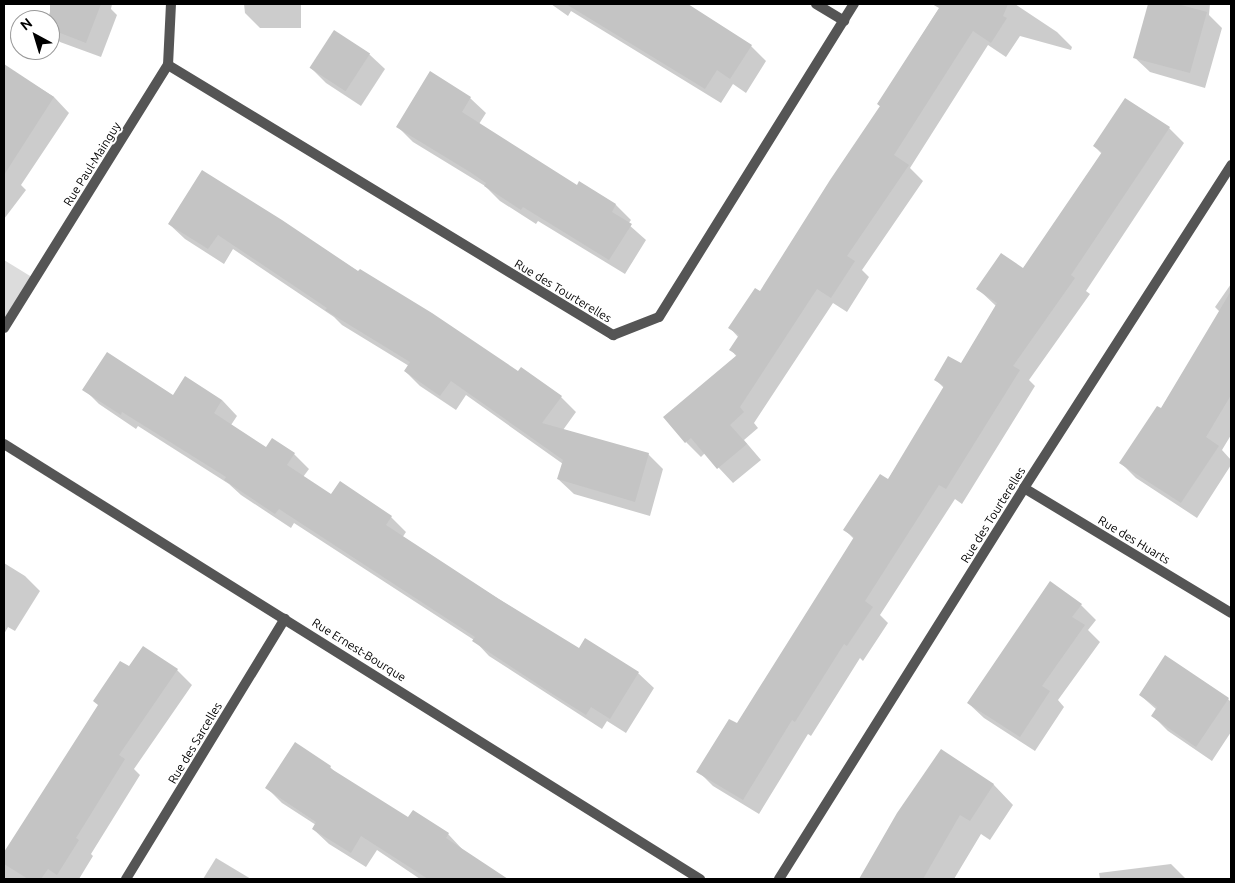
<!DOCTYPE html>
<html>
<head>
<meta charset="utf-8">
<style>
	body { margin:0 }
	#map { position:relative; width:1235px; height:883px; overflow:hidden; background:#fff; font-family:Ubuntu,sans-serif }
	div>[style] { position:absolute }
	.green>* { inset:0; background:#dcdcdc }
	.shadow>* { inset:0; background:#0003 }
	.building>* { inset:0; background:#c4c4c4; transform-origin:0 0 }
	.street>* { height:10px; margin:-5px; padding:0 5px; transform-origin:5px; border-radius:5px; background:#555 }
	span { translate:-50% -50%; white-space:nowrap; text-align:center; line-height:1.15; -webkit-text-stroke:4px #fff; paint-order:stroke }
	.street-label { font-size:12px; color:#000 }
	.frame { position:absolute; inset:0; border:5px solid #000; pointer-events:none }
	.north { position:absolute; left:10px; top:10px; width:50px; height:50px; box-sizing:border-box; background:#fff; border:1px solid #999; border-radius:50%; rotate:321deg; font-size:14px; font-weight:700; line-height:20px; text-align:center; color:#000 }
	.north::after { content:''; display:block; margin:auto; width:18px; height:22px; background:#000; clip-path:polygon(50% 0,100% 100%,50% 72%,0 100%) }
</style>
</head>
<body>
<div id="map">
	<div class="green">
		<i style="clip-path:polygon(4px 260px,35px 279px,4px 325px)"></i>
	</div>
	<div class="shadow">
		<i style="clip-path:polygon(53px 4px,112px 4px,111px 9px,117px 15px,101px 57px,60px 42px,50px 31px,50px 20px,47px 20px)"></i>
		<i style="clip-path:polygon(244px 4px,301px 4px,301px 28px,260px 28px,245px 13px)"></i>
		<i style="clip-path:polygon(551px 4px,684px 4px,751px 46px,766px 61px,746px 93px,733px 84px,721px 103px,571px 11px,568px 16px)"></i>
		<i style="clip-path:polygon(942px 4px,1015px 4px,1057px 32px,1072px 47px,1071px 50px,1020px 36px,1006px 57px,988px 45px,910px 168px,923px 181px,862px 270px,869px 277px,847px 312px,833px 303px,754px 423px,758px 428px,744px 440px,761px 460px,733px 483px,705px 453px,701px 457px,686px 442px,737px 357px,731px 350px,739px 338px,730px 328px,760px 293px,881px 107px,878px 104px)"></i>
		<i style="clip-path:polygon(1149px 4px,1210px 4px,1209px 15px,1222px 28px,1205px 88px,1150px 72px,1134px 57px)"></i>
		<i style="clip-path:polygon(335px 32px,369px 54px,385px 69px,361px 106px,326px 83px,311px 68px)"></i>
		<i style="clip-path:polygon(5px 66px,54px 97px,69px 113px,21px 185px,26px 190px,4px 219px)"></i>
		<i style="clip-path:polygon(470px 98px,486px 113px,479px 124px,577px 187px,580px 183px,616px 205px,631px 220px,628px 224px,646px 240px,625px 274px,538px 221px,536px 224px,500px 201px,485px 186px,413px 142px,398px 127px)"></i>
		<i style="clip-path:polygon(1169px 128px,1184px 143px,1086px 291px,1090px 294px,1029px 380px,1035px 386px,962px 504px,955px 499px,880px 615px,888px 623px,863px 661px,860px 658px,811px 736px,808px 734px,759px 814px,713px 786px,698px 771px,737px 725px,854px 539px,845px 530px,888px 480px,944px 388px,935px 379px,961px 365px,996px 306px,978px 289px,1023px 269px,1102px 154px,1094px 146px)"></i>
		<i style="clip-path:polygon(202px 172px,518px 373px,561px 397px,576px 412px,563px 430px,648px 454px,663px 469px,650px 516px,574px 494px,558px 479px,563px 464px,466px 395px,456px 410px,420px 386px,405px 371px,409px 366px,342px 325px,334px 317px,233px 249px,224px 264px,185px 239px,169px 224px)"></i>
		<i style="clip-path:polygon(1231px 284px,1231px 435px,1222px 450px,1231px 460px,1231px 465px,1197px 518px,1136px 478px,1121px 463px,1161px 409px,1220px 312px,1215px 307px)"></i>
		<i style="clip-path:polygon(84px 389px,222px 400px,237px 416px,231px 425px,266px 449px,294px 454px,309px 469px,303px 477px,332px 496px,391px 517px,406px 532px,402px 538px,579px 650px,585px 640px,638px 673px,654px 688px,626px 733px,607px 721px,602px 729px,489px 656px,474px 640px,294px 523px,291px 528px,241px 495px,229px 484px,138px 426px,136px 429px,99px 404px)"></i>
		<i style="clip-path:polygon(4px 563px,25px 576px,40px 591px,15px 631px,8px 627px,4px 634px)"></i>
		<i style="clip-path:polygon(1081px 605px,1096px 620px,1088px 630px,1100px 642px,1058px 700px,1064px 707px,1035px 751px,984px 718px,968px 703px)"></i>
		<i style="clip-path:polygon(129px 668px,177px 670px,192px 685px,134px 769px,140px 775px,91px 854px,93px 856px,79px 879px,4px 879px,4px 855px,99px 706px)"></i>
		<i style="clip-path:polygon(1140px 695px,1228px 699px,1231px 702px,1231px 732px,1212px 761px,1168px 731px,1153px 716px,1157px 710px)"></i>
		<i style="clip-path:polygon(941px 751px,994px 785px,1013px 805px,990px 840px,981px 834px,954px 879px,860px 879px,898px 813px)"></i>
		<i style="clip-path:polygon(330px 767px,336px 773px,408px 818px,413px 811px,448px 834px,463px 850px,506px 879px,420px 879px,377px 850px,366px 867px,329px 844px,313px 829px,316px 825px,282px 803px,267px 788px)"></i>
		<i style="clip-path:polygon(216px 858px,251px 879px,203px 879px)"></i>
		<i style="clip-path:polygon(1171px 864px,1186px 879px,1100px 879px,1099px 873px)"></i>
	</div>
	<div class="building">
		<i style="clip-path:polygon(50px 4px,101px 4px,86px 43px,50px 29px)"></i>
		<i style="clip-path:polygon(566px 4px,688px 4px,752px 45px,730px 79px,717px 70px,705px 89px)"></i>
		<i style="clip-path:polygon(932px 4px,1008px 4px,1003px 16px,1007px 18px,991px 43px,973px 31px,894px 155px,909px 165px,847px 256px,855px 261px,831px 298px,817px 289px,740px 407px,744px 412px,730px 425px,747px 444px,717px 469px,691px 438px,685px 443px,663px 417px,737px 355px,729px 350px,739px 335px,728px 328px,755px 288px,760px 291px,830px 180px,880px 106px,877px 104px,939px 8px)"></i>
		<i style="clip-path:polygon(1148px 4px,1177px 4px,1207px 12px,1190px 73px,1133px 58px)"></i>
		<i style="left:334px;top:30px;width:43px;height:45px;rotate:33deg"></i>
		<i style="clip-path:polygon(4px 64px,54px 97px,4px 175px)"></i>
		<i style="clip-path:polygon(430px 71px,471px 97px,462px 112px,577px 185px,579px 181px,616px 204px,612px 212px,632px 224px,609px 260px,523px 207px,521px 210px,484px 186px,486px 183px,470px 172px,396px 127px)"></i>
		<i style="clip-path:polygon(1125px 98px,1170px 127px,1071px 275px,1075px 278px,1013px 366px,1020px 370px,946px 489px,939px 485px,865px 601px,873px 607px,847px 646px,844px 644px,795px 722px,792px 720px,743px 800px,696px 772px,729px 719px,737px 723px,854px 537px,843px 530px,880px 474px,888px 479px,944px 386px,934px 380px,948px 356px,961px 363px,997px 303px,976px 289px,1001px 253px,1023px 268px,1102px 152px,1093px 146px)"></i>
		<i style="clip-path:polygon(202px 170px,282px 220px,358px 271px,360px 269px,432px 313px,518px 371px,521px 367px,562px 396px,542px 423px,649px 453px,635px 502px,557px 479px,563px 460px,451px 381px,440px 396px,404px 371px,410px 362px,325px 310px,327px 308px,218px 235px,208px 249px,168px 224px)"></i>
		<i style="clip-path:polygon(1231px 291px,1231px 395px,1206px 437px,1219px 446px,1181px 503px,1119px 463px,1157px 406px,1161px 408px)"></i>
		<i style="clip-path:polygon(107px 352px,173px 395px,185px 376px,222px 400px,214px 413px,266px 447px,272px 438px,295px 453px,287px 465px,331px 494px,340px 481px,392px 516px,386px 525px,499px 599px,579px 648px,585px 638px,639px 672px,610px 719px,591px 707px,586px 715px,551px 693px,472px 641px,475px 637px,279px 509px,275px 514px,224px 480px,226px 477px,122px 412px,121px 415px,82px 390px)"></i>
		<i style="clip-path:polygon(1050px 581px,1082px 604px,1072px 617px,1085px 625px,1042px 686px,1050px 691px,1020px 737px,967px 703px)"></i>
		<i style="clip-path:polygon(143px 646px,178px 669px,119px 755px,125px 759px,76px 838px,79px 840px,57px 875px,48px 869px,41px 879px,28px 879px,4px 864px,4px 852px,98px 705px,93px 701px,120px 661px,129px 666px)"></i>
		<i style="clip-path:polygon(1165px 655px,1229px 698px,1196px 747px,1151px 716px,1157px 707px,1139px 695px)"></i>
		<i style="clip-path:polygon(295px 742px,331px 766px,330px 768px,408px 817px,413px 810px,449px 833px,446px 838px,508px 879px,428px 879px,361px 836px,351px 853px,312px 829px,316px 822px,265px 788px)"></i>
		<i style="clip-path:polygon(941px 749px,994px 784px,970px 821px,960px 815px,923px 879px,859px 879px,897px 813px)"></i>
	</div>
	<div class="street">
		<i style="left:816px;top:4px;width:33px;rotate:31deg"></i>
		<i style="left:168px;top:65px;width:521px;rotate:31.25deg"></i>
		<i style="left:613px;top:335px;width:49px;rotate:-21.4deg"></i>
		<i style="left:659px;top:317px;width:369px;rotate:-58.1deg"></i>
		<i style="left:4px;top:328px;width:310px;rotate:-58.1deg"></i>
		<i style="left:168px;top:65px;width:61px;rotate:-87.2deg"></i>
		<i style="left:4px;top:444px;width:821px;rotate:32.01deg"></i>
		<i style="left:1024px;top:488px;width:242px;rotate:31.1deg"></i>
		<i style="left:126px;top:879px;width:305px;rotate:-58.6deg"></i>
		<i style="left:779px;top:879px;width:461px;rotate:-57.9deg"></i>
		<i style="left:1024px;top:488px;width:384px;rotate:-57.3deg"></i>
	</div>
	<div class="street-label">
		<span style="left:92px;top:164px;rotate:-58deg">Rue Paul-Mainguy</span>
		<span style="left:563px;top:291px;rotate:31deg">Rue des Tourterelles</span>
		<span style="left:993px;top:515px;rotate:-58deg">Rue des Tourterelles</span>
		<span style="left:1134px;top:540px;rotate:31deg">Rue des Huarts</span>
		<span style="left:359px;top:650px;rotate:32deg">Rue Ernest-Bourque</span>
		<span style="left:195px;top:743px;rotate:-59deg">Rue des Sarcelles</span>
	</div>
	<div class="frame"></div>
	<div class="north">N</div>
</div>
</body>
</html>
